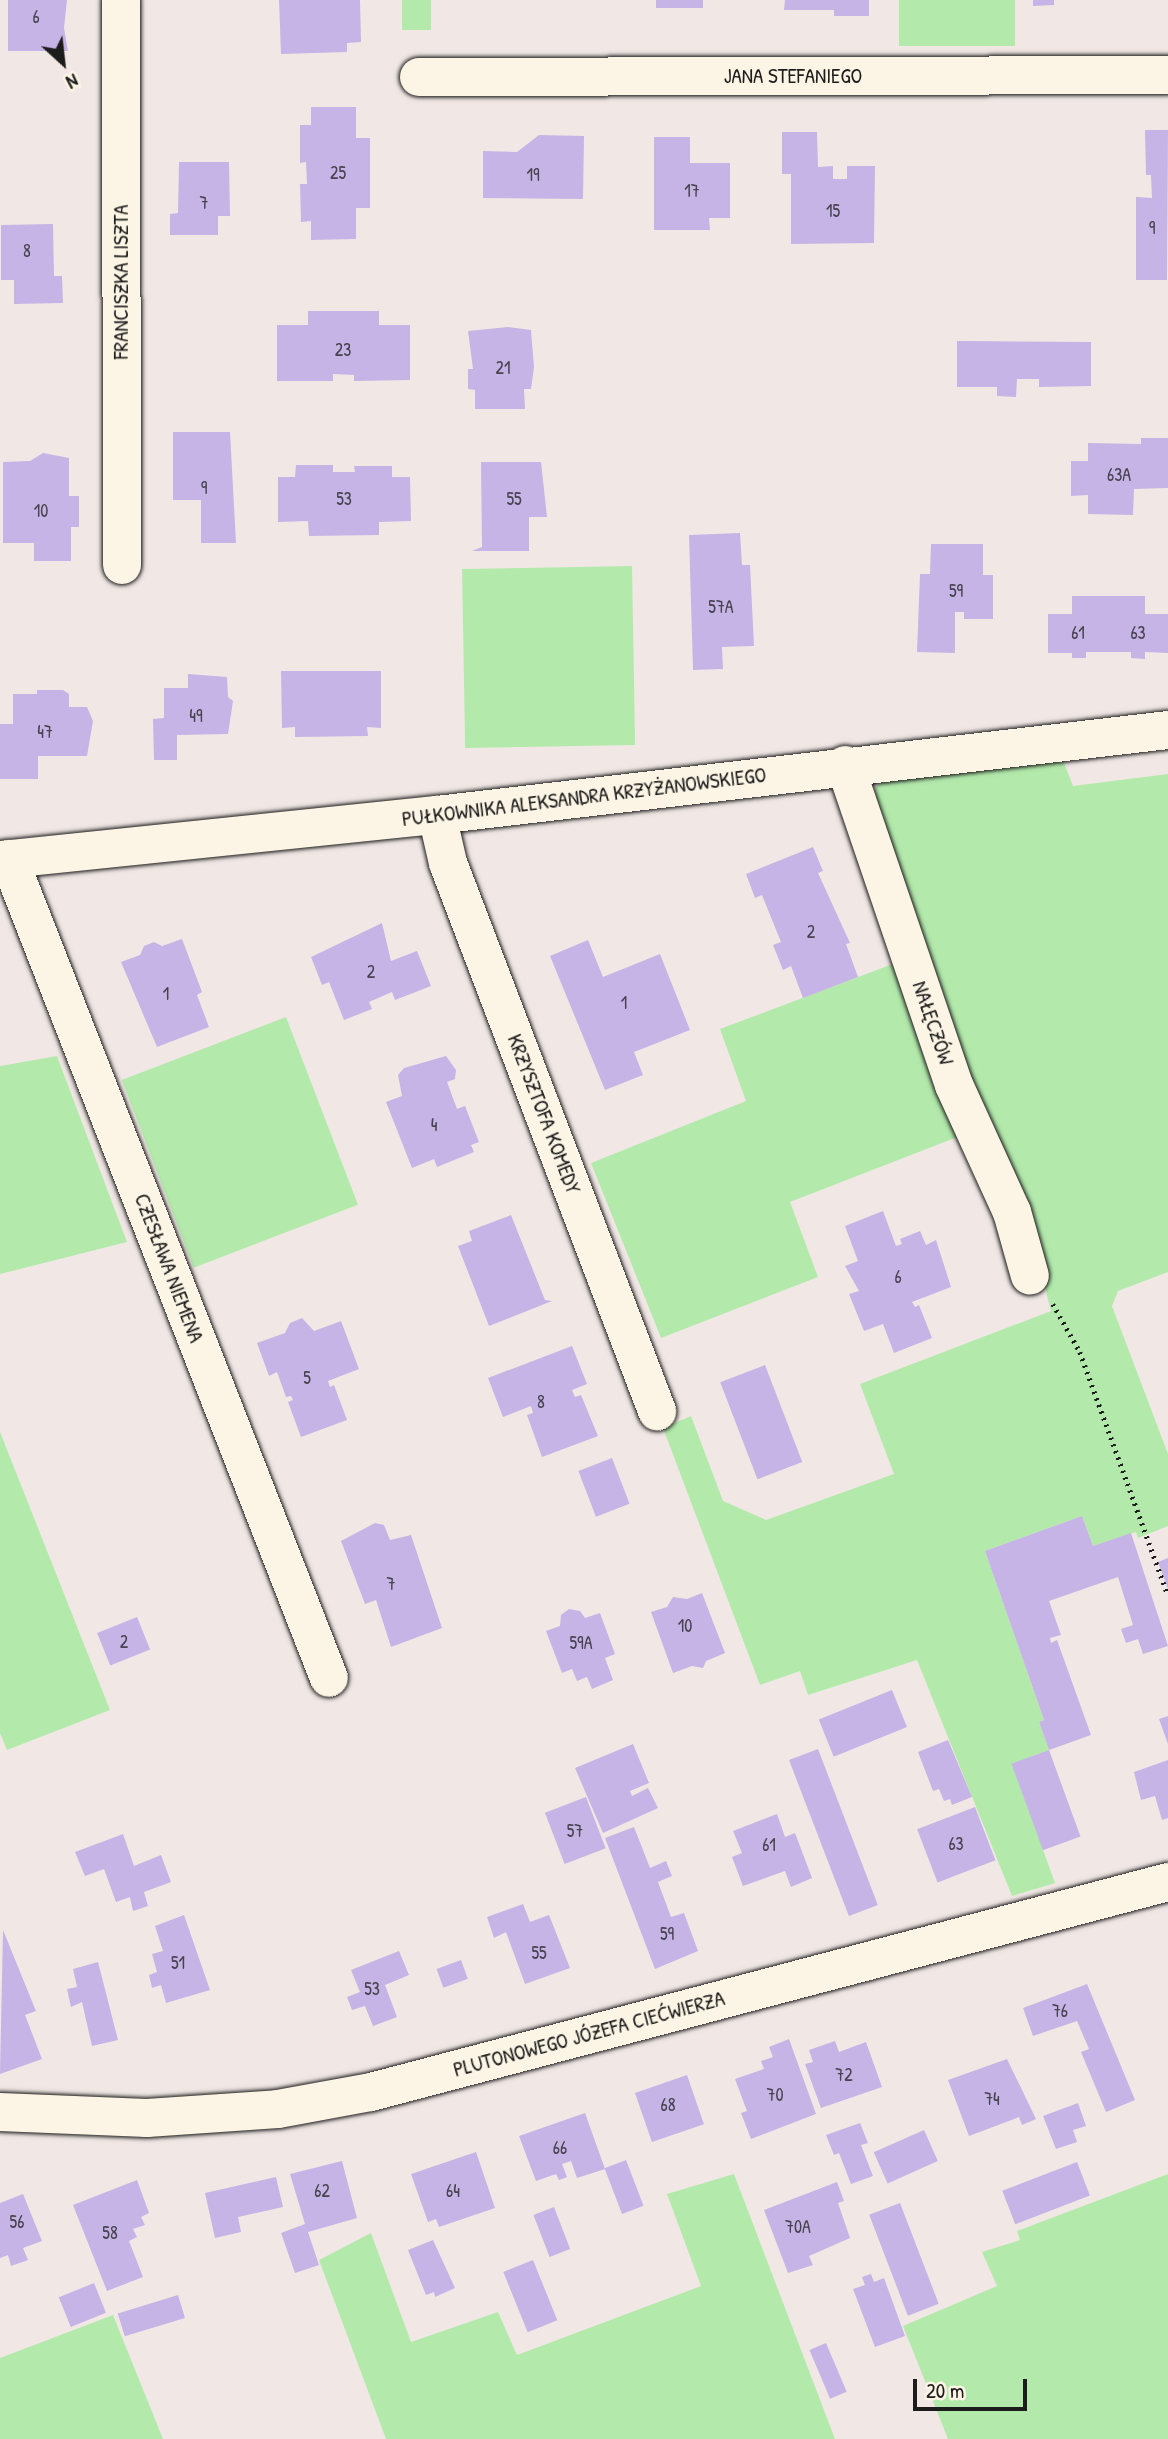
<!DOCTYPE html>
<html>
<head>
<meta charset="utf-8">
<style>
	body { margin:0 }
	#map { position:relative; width:1168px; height:2439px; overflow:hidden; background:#f1e8e5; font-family:"Patrick Hand",sans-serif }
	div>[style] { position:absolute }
	.green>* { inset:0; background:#b3eaac; transform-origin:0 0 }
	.building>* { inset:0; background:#c5b4e5; transform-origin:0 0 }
	.path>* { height:4.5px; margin-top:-2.25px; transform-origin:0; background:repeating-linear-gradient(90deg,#1c1c1c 0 2px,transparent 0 7px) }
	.roads { filter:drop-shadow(0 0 2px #1c1c1c) drop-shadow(0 0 2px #1c1c1c) }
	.minor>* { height:38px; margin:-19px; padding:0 19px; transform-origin:19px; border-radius:19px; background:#fcf5e5 }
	span { translate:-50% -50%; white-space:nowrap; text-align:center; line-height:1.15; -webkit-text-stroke:5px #fcf5e5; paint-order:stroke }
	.number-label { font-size:18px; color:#46424e }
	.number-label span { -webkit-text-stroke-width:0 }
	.street-label { font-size:21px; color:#1c1c1c }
	.north { position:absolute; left:28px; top:28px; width:70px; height:70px; -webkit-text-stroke:5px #fcf5e5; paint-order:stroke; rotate:153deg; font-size:19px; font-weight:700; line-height:28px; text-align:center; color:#1c1c1c }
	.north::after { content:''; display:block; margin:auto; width:24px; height:32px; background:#1c1c1c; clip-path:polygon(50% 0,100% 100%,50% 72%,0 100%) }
	.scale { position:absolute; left:913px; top:2379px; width:114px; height:32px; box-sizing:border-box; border:4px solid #1c1c1c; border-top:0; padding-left:9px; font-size:21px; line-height:24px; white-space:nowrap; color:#1c1c1c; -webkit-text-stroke:5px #fcf5e5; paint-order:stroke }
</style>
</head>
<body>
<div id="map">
	<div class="green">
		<i style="left:402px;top:0;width:29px;height:30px"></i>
		<i style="left:899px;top:0;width:116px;height:46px"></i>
		<i style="left:632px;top:566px;width:179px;height:170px;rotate:89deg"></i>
		<i style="clip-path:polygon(1063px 760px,1073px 786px,1168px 774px,1168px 1272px,1118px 1291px,1112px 1306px,1168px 1454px,1168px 1526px,1138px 1538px,1136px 1532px,1093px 1546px,1082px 1516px,985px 1551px,1044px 1720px,1039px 1722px,1049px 1750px,1012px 1764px,1055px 1883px,1012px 1896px,917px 1660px,808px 1695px,800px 1671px,760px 1685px,663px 1428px,691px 1416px,723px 1501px,766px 1520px,894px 1474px,860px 1384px,1051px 1311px,1041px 1272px,874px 806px,875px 788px,885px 780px)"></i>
		<i style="clip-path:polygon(898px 962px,965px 1134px,790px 1202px,818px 1277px,661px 1338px,591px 1163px,746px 1101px,720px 1029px)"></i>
		<i style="left:286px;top:1017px;width:201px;height:176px;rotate:69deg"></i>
		<i style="clip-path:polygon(57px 1056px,127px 1242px,0 1274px,0 1066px)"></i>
		<i style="clip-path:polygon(0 1432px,110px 1710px,7px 1750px,0 1733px)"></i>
		<i style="clip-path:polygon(734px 2174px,835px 2439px,386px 2439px,319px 2260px,371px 2233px,411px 2342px,498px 2312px,517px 2355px,701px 2286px,667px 2194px)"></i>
		<i style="clip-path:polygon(1168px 2174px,1168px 2439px,948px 2439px,903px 2326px,997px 2286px,982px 2252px,1020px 2240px,1017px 2231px)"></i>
		<i style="clip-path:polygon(113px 2315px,163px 2439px,0 2439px,0 2358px)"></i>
	</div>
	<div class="building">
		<i style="clip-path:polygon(8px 0,67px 0,64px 28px,68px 51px,8px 51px)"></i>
		<i style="clip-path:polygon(279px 0,360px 0,361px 42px,347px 43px,347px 52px,281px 54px)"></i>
		<i style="left:656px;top:0;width:47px;height:8px"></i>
		<i style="clip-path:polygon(785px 0,869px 0,869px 16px,834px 16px,834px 10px,784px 10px)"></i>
		<i style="clip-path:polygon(1033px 0,1054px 0,1054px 5px,1033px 6px)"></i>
		<i style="clip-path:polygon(311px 107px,356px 107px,356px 138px,370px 138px,370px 208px,356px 208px,356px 239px,311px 240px,311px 221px,301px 222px,300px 184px,307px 184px,306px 162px,300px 163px,300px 125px,311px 125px)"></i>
		<i style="clip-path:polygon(1145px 130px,1168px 130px,1167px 280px,1136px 280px,1136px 197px,1152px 198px,1151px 175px,1146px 175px)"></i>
		<i style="clip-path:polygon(782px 132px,817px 132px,818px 167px,833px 166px,833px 179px,847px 179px,847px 166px,875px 166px,874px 243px,791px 244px,791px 174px,782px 174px)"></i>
		<i style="clip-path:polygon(539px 135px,584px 136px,583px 199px,483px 198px,483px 151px,517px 152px)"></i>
		<i style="clip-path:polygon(654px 137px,690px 137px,690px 163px,730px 163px,730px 218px,709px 218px,710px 230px,654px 230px)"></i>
		<i style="clip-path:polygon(179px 162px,229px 162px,230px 216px,218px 216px,218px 235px,170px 235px,170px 214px,178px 213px)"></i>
		<i style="clip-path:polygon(53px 224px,54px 276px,62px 276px,63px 303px,14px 304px,14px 280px,1px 280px,1px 225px)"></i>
		<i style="clip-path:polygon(308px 311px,379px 311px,379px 325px,410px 325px,410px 380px,354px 381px,354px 375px,333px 374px,333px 381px,277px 381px,277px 325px,308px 325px)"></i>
		<i style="clip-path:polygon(508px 327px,531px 330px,534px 367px,531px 389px,524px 389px,525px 409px,475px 409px,475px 390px,468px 389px,468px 369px,473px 369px,468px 331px)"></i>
		<i style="clip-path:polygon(957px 341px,1091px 342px,1091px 386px,1039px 387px,1039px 379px,1017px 379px,1016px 397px,997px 396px,997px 387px,957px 387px)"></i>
		<i style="clip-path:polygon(173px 432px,230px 432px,236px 543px,201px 543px,201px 500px,173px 500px)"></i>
		<i style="clip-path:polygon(1141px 438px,1168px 438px,1168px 488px,1134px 489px,1133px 515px,1088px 514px,1088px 495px,1071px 496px,1071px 461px,1088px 461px,1088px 443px,1141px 444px)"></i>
		<i style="clip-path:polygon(43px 453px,69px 458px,69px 496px,79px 496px,79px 527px,71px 527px,71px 561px,34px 561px,34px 543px,3px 543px,3px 462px,30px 461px)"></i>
		<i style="clip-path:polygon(481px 462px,541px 462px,547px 517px,529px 517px,529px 551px,472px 551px,482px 547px)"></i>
		<i style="clip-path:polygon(296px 465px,333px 465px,333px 472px,355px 472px,354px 466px,392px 466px,392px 477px,410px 477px,411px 521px,379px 522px,379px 535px,309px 536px,308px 521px,278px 522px,278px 477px,295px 477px)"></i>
		<i style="clip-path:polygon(740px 533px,742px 565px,750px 565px,754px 646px,722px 647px,723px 669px,693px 670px,689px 535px)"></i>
		<i style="clip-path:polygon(931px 544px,983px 544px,983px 575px,993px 575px,993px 619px,964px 619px,964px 612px,955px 612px,955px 653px,917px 652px,920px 574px,930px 574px)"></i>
		<i style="clip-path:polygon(1072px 596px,1145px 596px,1145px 614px,1168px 614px,1168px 653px,1145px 652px,1145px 659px,1131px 658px,1131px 652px,1086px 652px,1086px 658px,1072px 658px,1072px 653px,1048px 653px,1048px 614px,1072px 614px)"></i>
		<i style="clip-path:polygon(281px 671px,381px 671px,381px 728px,367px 727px,368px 736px,295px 737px,295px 727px,282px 728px)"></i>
		<i style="clip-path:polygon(188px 674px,227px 677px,228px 697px,233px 701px,228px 734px,177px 735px,177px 760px,154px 760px,153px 719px,164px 718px,164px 688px,188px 688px)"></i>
		<i style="clip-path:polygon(37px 690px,63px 690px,69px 694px,69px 707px,87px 707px,93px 721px,87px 756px,38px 756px,38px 779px,0 779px,0 724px,13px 724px,13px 694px,37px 694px)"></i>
		<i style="clip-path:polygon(813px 847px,823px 871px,818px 873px,850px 943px,846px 944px,858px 977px,803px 998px,791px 966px,783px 970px,773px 945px,781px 942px,762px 895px,755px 898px,746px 874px)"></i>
		<i style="clip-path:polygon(382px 923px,391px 961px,417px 951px,431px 986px,395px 1000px,392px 992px,369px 1002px,372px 1009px,344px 1020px,329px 982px,322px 985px,311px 957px)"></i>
		<i style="clip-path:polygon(182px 939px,202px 992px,197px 995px,209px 1027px,157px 1047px,121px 962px,140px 955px,144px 946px,154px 942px,162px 946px)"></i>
		<i style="clip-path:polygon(588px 940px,603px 977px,660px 954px,690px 1030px,634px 1052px,643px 1075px,605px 1090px,550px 956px)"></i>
		<i style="clip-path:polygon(446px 1056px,456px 1070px,455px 1079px,447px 1082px,457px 1109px,465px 1106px,479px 1142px,471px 1145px,474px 1152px,437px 1167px,434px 1159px,412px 1168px,386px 1102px,402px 1096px,398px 1075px,404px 1068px)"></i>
		<i style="clip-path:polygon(883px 1211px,896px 1246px,902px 1244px,900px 1239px,920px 1231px,926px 1245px,936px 1240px,951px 1287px,912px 1302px,915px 1307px,919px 1305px,932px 1338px,894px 1353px,883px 1324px,864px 1331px,849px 1294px,859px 1291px,845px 1266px,858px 1261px,845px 1226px)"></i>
		<i style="clip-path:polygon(511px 1215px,545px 1300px,552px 1301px,489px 1326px,458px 1246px,472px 1241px,469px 1231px)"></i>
		<i style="clip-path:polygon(302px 1318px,314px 1331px,341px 1321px,359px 1369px,328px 1381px,330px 1387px,334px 1385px,347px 1420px,301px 1437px,288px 1402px,293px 1400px,291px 1396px,286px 1397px,277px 1372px,269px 1376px,257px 1343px,285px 1333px,290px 1323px)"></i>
		<i style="clip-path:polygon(572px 1346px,587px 1384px,572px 1390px,575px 1397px,581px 1395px,598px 1436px,542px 1457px,527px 1415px,533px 1413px,531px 1406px,503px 1417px,488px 1378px)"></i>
		<i style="left:765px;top:1365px;width:104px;height:48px;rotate:69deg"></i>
		<i style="left:612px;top:1458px;width:49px;height:36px;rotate:69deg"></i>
		<i style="clip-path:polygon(1082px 1516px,1093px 1546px,1131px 1533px,1168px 1646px,1143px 1654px,1138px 1639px,1126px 1643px,1121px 1629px,1133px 1625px,1118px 1577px,1049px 1601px,1061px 1635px,1050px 1638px,1051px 1643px,1057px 1640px,1091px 1735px,1049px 1750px,1039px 1722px,1044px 1720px,985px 1551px)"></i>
		<i style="clip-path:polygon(375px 1523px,384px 1525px,390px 1540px,411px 1535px,442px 1628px,391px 1647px,376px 1600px,365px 1604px,341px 1541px)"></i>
		<i style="clip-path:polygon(1168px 1558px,1168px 1589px,1158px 1562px)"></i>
		<i style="clip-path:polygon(702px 1593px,725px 1653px,706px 1661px,703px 1668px,692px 1666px,673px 1673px,651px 1612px,667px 1607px,673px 1597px,687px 1599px)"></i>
		<i style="clip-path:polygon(569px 1609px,580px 1611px,585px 1618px,600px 1613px,615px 1654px,605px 1658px,613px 1680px,592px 1689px,587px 1677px,577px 1681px,572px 1669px,562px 1673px,546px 1631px,560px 1626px,561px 1615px)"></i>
		<i style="left:137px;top:1617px;width:35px;height:43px;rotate:68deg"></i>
		<i style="left:892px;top:1690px;width:40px;height:79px;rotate:68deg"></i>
		<i style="clip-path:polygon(1168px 1716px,1168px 1744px,1159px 1719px)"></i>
		<i style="clip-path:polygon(948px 1740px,972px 1797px,952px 1805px,950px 1799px,944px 1801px,939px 1789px,933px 1791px,918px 1752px)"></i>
		<i style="clip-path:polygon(633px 1744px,649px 1783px,630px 1791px,632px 1796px,648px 1788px,658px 1808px,603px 1833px,575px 1768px)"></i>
		<i style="left:818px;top:1749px;width:167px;height:31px;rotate:69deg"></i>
		<i style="left:1049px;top:1750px;width:92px;height:40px;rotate:70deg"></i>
		<i style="clip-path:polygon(1168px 1760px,1168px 1818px,1162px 1820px,1155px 1796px,1141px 1800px,1134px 1772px)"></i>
		<i style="left:586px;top:1797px;width:55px;height:44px;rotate:69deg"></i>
		<i style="left:975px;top:1807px;width:57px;height:62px;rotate:69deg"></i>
		<i style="clip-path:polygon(777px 1814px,785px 1837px,795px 1833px,812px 1878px,791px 1887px,785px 1871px,743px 1886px,732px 1857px,742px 1853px,733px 1831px)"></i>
		<i style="clip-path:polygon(634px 1827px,650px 1868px,666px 1861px,672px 1876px,658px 1882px,671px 1917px,684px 1913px,698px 1951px,655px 1969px,605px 1838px)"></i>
		<i style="clip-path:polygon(123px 1834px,134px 1866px,161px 1855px,171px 1882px,144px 1892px,148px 1906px,133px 1911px,130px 1897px,116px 1902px,104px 1869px,85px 1876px,75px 1852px)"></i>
		<i style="clip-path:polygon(523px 1904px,530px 1922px,549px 1915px,570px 1968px,525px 1984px,506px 1932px,494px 1938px,487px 1917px)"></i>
		<i style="clip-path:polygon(184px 1915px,210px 1990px,166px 2003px,161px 1985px,152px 1988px,149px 1975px,157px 1972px,152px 1954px,163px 1951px,155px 1926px)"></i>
		<i style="clip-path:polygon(3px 1930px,36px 2011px,25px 2015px,42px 2059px,0 2074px)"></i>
		<i style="clip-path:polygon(399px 1951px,409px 1975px,385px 1985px,397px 2017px,373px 2026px,365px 2006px,352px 2010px,347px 1997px,360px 1992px,351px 1970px)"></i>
		<i style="left:461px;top:1960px;width:20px;height:26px;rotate:70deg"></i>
		<i style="clip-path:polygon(98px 1962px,118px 2040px,92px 2046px,82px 2002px,71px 2007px,67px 1989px,77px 1987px,73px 1969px)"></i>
		<i style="clip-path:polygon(1087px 1984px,1135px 2100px,1106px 2112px,1081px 2052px,1089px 2049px,1077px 2021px,1033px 2036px,1023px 2008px)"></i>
		<i style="clip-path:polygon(789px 2039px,816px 2114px,751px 2139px,741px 2113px,747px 2111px,735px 2079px,764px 2069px,761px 2061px,773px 2057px,769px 2047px)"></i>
		<i style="clip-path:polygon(835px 2041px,839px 2052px,866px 2042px,882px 2087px,821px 2108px,805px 2064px,813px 2062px,809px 2050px)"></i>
		<i style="clip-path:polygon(1007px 2059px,1036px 2119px,1022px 2125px,1019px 2117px,969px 2136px,948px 2080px)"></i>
		<i style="left:687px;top:2075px;width:52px;height:55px;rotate:71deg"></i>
		<i style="clip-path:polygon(1078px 2103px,1086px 2126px,1073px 2130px,1077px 2142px,1056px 2149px,1043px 2116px)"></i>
		<i style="clip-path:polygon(585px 2113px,605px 2169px,577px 2178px,571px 2161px,562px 2164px,567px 2177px,559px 2180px,556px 2174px,536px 2181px,519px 2136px)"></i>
		<i style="clip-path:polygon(860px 2123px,868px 2143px,861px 2145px,873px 2176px,851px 2184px,839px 2153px,834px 2155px,826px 2135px)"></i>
		<i style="left:924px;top:2130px;width:34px;height:55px;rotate:66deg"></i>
		<i style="clip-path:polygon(476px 2152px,495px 2208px,439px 2227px,436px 2219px,428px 2222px,411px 2174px)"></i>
		<i style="left:626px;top:2160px;width:49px;height:23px;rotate:69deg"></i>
		<i style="clip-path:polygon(342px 2161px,357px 2218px,308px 2232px,319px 2265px,295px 2273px,281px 2233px,305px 2224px,290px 2174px)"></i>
		<i style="left:1077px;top:2162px;width:36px;height:80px;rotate:69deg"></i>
		<i style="clip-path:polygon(276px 2177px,283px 2207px,238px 2217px,241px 2232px,215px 2238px,205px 2193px)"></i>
		<i style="clip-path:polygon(137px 2180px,149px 2213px,141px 2217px,145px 2225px,133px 2229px,137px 2237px,129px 2241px,143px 2277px,107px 2291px,73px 2205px)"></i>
		<i style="clip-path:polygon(837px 2182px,844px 2201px,838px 2203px,850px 2238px,809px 2256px,813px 2265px,788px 2273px,764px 2210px)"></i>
		<i style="clip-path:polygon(23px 2194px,42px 2241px,23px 2248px,28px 2260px,11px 2266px,8px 2255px,0 2258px,0 2203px)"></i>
		<i style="left:900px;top:2203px;width:108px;height:33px;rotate:69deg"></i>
		<i style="left:554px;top:2207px;width:45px;height:22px;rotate:69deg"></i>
		<i style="clip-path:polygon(433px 2240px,455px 2288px,435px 2297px,434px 2292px,426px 2295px,408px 2250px)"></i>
		<i style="left:533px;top:2260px;width:65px;height:32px;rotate:68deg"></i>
		<i style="clip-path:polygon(871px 2274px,874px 2282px,884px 2278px,905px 2336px,875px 2347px,853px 2289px,865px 2285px,862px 2277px)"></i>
		<i style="left:94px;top:2283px;width:32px;height:38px;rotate:68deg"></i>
		<i style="left:178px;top:2295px;width:24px;height:63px;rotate:73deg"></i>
		<i style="left:826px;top:2343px;width:53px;height:18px;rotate:67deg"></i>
	</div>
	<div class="path">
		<i style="left:1053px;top:1304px;width:55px;rotate:60.6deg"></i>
		<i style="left:1080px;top:1352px;width:258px;rotate:70.1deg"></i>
	</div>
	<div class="roads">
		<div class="minor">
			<i style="left:121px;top:0;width:565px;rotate:89.9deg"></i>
			<i style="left:419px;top:77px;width:749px;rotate:-0.15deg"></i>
			<i style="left:845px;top:765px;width:338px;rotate:71.2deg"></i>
			<i style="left:954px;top:1085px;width:140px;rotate:65.5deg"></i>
			<i style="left:1012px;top:1212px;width:66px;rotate:74.3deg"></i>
			<i style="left:437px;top:815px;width:49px;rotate:77.1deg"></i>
			<i style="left:448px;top:863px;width:587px;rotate:69.12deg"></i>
			<i style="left:9px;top:859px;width:879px;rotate:68.66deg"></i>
			<i style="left:0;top:860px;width:439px;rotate:-5.9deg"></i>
			<i style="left:437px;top:815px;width:736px;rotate:-6.63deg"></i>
			<i style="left:0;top:2112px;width:147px;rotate:2.3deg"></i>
			<i style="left:147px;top:2118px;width:131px;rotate:-3.9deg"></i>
			<i style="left:278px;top:2109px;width:95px;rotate:-10.4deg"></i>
			<i style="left:371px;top:2092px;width:824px;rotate:-14.76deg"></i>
		</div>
	</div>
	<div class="number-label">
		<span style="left:36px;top:17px">6</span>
		<span style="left:338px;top:173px">25</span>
		<span style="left:533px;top:175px">19</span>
		<span style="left:692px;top:191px">17</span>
		<span style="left:204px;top:203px">7</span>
		<span style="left:833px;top:211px">15</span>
		<span style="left:1152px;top:228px">9</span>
		<span style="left:27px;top:251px">8</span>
		<span style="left:343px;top:350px">23</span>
		<span style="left:503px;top:368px">21</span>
		<span style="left:1119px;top:475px">63A</span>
		<span style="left:204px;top:488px">9</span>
		<span style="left:344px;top:499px">53</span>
		<span style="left:514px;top:499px">55</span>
		<span style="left:41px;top:511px">10</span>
		<span style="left:956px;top:591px">59</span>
		<span style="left:721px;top:607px">57A</span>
		<span style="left:1078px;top:633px">61</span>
		<span style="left:1138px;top:633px">63</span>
		<span style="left:196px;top:716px">49</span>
		<span style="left:45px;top:732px">47</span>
		<span style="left:811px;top:932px">2</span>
		<span style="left:371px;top:972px">2</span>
		<span style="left:166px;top:994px">1</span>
		<span style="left:624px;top:1003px">1</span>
		<span style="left:434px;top:1125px">4</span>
		<span style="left:898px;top:1277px">6</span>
		<span style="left:307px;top:1378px">5</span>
		<span style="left:541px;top:1402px">8</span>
		<span style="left:391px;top:1584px">7</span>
		<span style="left:685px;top:1626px">10</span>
		<span style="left:124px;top:1642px">2</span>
		<span style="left:581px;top:1643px">59A</span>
		<span style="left:575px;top:1831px">57</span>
		<span style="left:956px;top:1844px">63</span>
		<span style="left:769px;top:1845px">61</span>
		<span style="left:667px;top:1934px">59</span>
		<span style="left:539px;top:1953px">55</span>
		<span style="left:178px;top:1963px">51</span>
		<span style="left:372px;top:1989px">53</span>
		<span style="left:1060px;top:2011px">76</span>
		<span style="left:844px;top:2075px">72</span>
		<span style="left:775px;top:2095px">70</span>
		<span style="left:992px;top:2099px">74</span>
		<span style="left:668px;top:2105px">68</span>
		<span style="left:560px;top:2148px">66</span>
		<span style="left:322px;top:2191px">62</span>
		<span style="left:453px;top:2191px">64</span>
		<span style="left:17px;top:2222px">56</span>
		<span style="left:798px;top:2227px">70A</span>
		<span style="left:110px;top:2233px">58</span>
	</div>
	<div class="street-label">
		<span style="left:793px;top:76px">JANA STEFANIEGO</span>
		<span style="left:121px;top:282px;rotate:-90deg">FRANCISZKA LISZTA</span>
		<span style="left:584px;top:797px;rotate:-7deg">PUŁKOWNIKA ALEKSANDRA KRZYŻANOWSKIEGO</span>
		<span style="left:933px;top:1023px;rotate:71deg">NAŁĘCZÓW</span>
		<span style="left:544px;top:1114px;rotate:69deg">KRZYSZTOFA KOMEDY</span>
		<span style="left:169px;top:1268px;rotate:69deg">CZESŁAWA NIEMENA</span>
		<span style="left:589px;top:2034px;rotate:-15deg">PLUTONOWEGO JÓZEFA CIEĆWIERZA</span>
	</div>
	<div class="north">N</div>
	<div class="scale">20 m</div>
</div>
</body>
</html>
